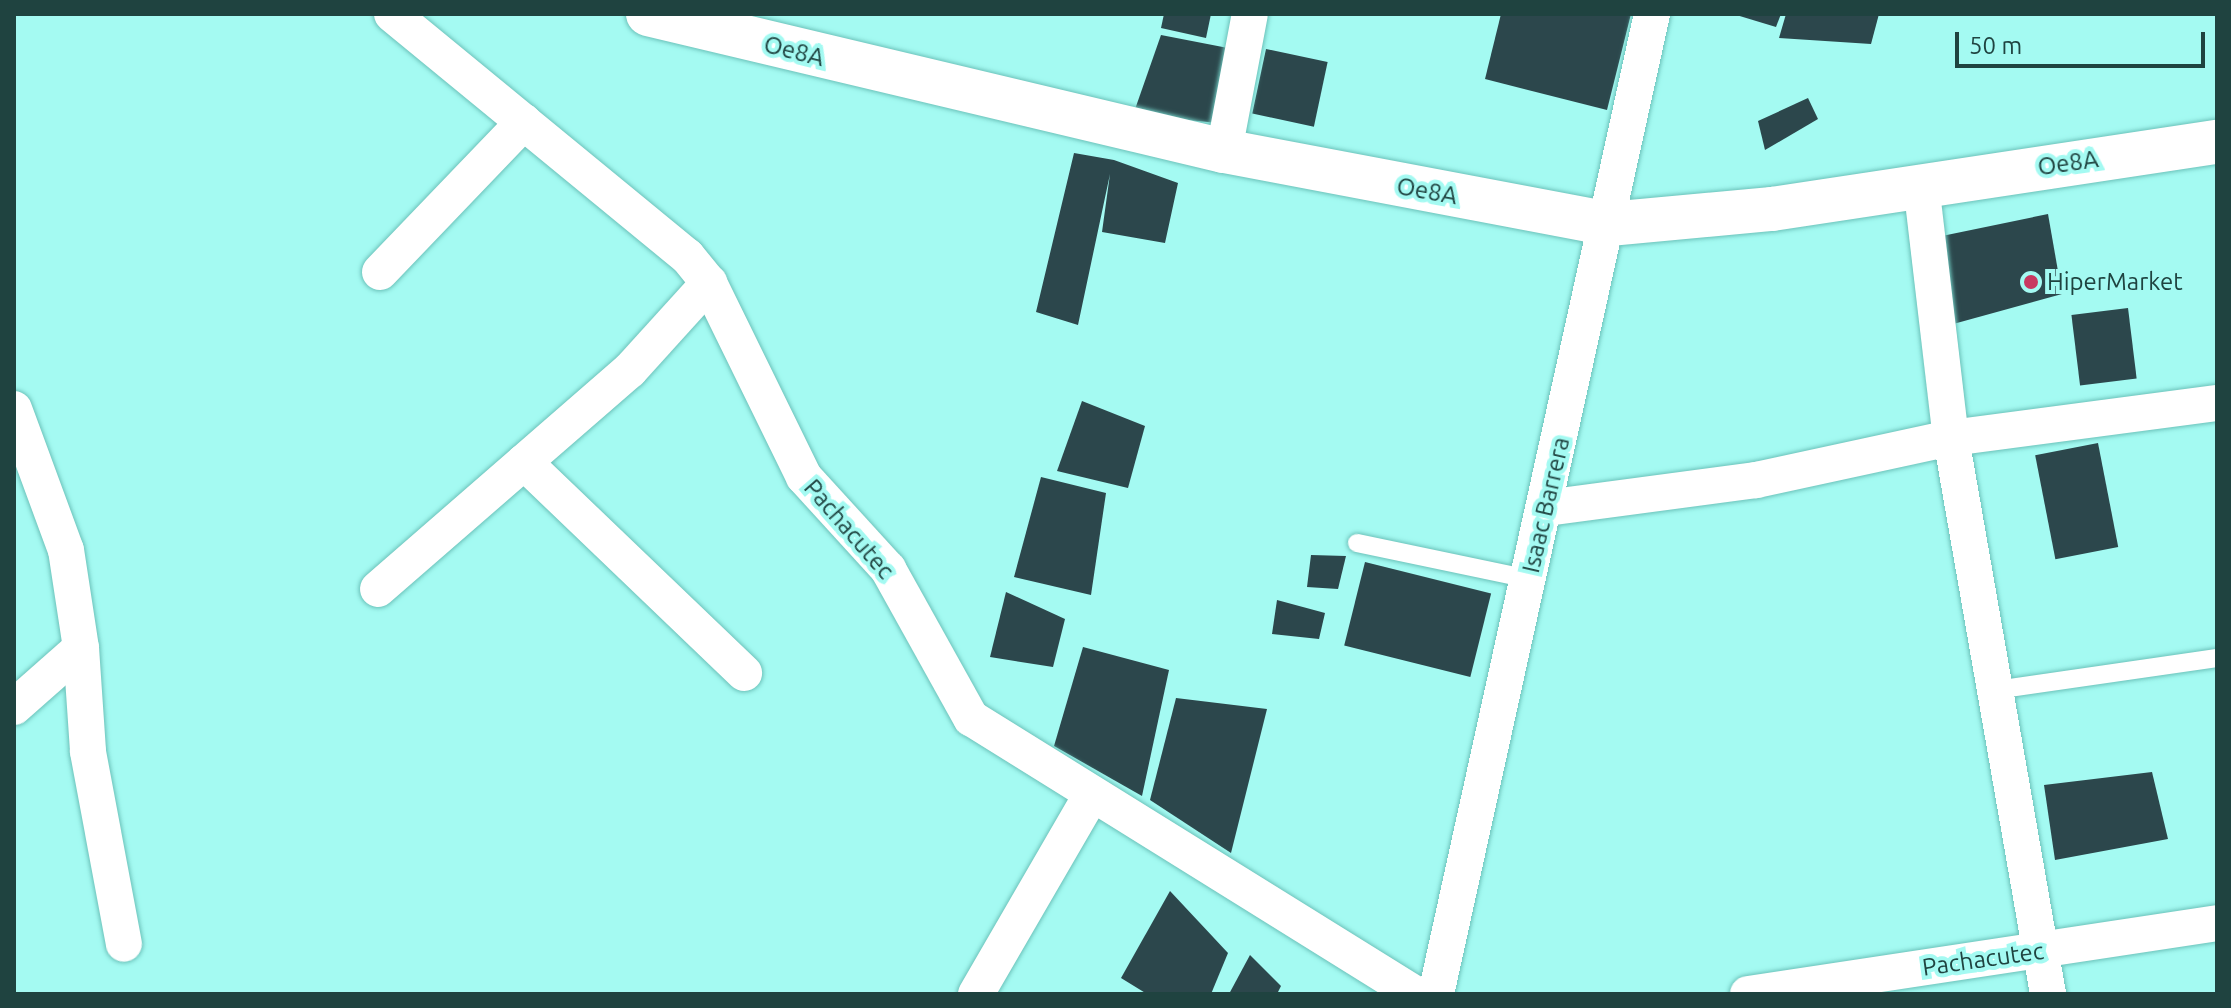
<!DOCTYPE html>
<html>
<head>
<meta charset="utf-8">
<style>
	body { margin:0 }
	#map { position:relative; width:2231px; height:1008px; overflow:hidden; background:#a4faf2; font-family:Ubuntu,sans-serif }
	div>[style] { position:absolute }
	.building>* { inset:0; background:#2c474c; transform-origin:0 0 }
	.roads { filter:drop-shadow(0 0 2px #6cc2ba) drop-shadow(0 0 2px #6cc2ba) }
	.service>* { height:18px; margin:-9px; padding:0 9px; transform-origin:9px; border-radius:9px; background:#fff }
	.minor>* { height:36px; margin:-18px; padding:0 18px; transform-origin:18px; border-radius:18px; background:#fff }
	.tertiary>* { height:44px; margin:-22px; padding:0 22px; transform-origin:22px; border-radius:22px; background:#fff }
	.dots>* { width:22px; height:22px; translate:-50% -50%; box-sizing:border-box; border:4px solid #a4faf2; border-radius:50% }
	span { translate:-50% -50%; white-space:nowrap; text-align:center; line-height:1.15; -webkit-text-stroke:8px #a4faf2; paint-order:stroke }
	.street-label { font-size:24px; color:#1f4340 }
	.poi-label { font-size:24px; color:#1f4340 }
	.left { translate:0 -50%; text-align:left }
	.frame { position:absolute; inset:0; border:16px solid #1f4340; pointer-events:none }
	.scale { position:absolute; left:1955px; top:32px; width:250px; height:36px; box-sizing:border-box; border:4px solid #1f4340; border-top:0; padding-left:10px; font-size:24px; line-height:28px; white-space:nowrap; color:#1f4340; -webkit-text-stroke:6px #a4faf2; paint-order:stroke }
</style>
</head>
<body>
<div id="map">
	<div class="building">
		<i style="clip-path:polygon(1164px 14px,1211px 14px,1206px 38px,1161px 28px)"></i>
		<i style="clip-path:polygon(1501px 14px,1631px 14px,1607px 110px,1485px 79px)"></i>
		<i style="clip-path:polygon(1733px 14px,1781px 14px,1776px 27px)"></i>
		<i style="clip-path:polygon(1786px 14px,1879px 14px,1871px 44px,1779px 38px)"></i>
		<i style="clip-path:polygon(1161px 35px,1233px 49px,1229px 124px,1133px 115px)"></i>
		<i style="left:1266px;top:49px;width:63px;height:66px;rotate:12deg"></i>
		<i style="clip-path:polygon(1808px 98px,1818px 119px,1765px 150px,1758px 121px)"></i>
		<i style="clip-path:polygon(1074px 153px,1114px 160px,1178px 183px,1165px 243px,1102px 232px,1110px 174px,1078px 325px,1036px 312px)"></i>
		<i style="clip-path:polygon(2048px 214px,2062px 294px,1946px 326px,1942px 236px)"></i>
		<i style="left:2128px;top:308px;width:71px;height:57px;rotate:83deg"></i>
		<i style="clip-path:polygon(1082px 401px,1145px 426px,1128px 488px,1057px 471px)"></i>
		<i style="left:2098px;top:443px;width:106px;height:64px;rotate:79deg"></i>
		<i style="clip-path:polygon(1041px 477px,1106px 493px,1091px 595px,1014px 577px)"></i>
		<i style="clip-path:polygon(1311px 555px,1346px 556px,1338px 589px,1307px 587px)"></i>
		<i style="left:1365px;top:562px;width:130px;height:86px;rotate:14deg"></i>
		<i style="clip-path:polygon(1006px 592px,1065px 619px,1053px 667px,990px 657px)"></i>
		<i style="clip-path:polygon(1277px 600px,1325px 613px,1319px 639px,1272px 634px)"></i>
		<i style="clip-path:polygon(1083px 647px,1169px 670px,1142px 796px,1054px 746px)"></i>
		<i style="clip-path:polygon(1176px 698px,1267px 709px,1231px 853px,1150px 800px)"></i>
		<i style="clip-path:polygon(2152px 772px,2168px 839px,2055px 860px,2044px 785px)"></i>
		<i style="clip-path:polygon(1170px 891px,1228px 953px,1211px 994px,1147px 994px,1121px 978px)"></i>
		<i style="clip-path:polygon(1250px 955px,1281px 986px,1277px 994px,1229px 994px)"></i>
	</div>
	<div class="roads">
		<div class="service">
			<i style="left:1357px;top:543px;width:176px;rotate:11.8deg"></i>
			<i style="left:1995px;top:690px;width:224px;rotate:-8.2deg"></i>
		</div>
		<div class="minor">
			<i style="left:392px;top:14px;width:382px;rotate:39.4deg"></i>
			<i style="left:687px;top:256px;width:35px;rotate:51deg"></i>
			<i style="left:709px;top:283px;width:216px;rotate:63.9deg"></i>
			<i style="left:804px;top:477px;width:125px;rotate:47.6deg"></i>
			<i style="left:888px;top:569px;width:171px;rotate:60.9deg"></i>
			<i style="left:971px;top:718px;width:523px;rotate:31.87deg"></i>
			<i style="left:1224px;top:151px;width:139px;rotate:-79.3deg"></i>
			<i style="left:1921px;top:184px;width:256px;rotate:83.3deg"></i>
			<i style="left:1951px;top:438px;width:564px;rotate:80.1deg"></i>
			<i style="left:380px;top:272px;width:208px;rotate:-46.2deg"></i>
			<i style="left:14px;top:409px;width:150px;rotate:69.8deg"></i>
			<i style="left:66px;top:550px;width:99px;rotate:81.3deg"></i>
			<i style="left:81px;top:648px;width:104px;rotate:86.1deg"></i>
			<i style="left:88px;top:752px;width:195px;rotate:79.4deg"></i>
			<i style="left:524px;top:462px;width:305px;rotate:43.8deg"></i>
			<i style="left:1546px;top:508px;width:212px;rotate:-7.6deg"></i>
			<i style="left:1756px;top:480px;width:199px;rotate:-12.2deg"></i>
			<i style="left:1951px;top:438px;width:268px;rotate:-7.5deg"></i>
			<i style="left:378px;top:589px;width:334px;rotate:-41deg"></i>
			<i style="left:630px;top:370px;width:118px;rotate:-47.8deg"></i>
			<i style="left:14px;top:707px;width:89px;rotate:-41.4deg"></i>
			<i style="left:976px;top:994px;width:229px;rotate:-59.9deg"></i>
			<i style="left:1436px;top:994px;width:1004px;rotate:-77.57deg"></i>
			<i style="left:1748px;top:994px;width:474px;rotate:-8.6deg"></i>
		</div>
		<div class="tertiary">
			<i style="left:648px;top:14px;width:592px;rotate:13.38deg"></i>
			<i style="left:1224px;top:151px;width:392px;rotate:10.7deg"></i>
			<i style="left:1609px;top:224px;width:164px;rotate:-5.3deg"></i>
			<i style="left:1772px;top:209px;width:450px;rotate:-8.6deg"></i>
		</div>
	</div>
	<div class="dots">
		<i style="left:2031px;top:282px;background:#c83961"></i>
	</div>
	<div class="street-label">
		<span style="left:794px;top:51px;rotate:14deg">Oe8A</span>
		<span style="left:2068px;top:163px;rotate:-8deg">Oe8A</span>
		<span style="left:1427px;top:191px;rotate:10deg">Oe8A</span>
		<span style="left:1546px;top:505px;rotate:-77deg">Isaac Barrera</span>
		<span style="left:849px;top:529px;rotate:49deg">Pachacutec</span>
		<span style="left:1983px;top:959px;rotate:-8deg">Pachacutec</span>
	</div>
	<div class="poi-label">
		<span class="left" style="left:2047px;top:282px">HiperMarket</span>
	</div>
	<div class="frame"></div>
	<div class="scale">50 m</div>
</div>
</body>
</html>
